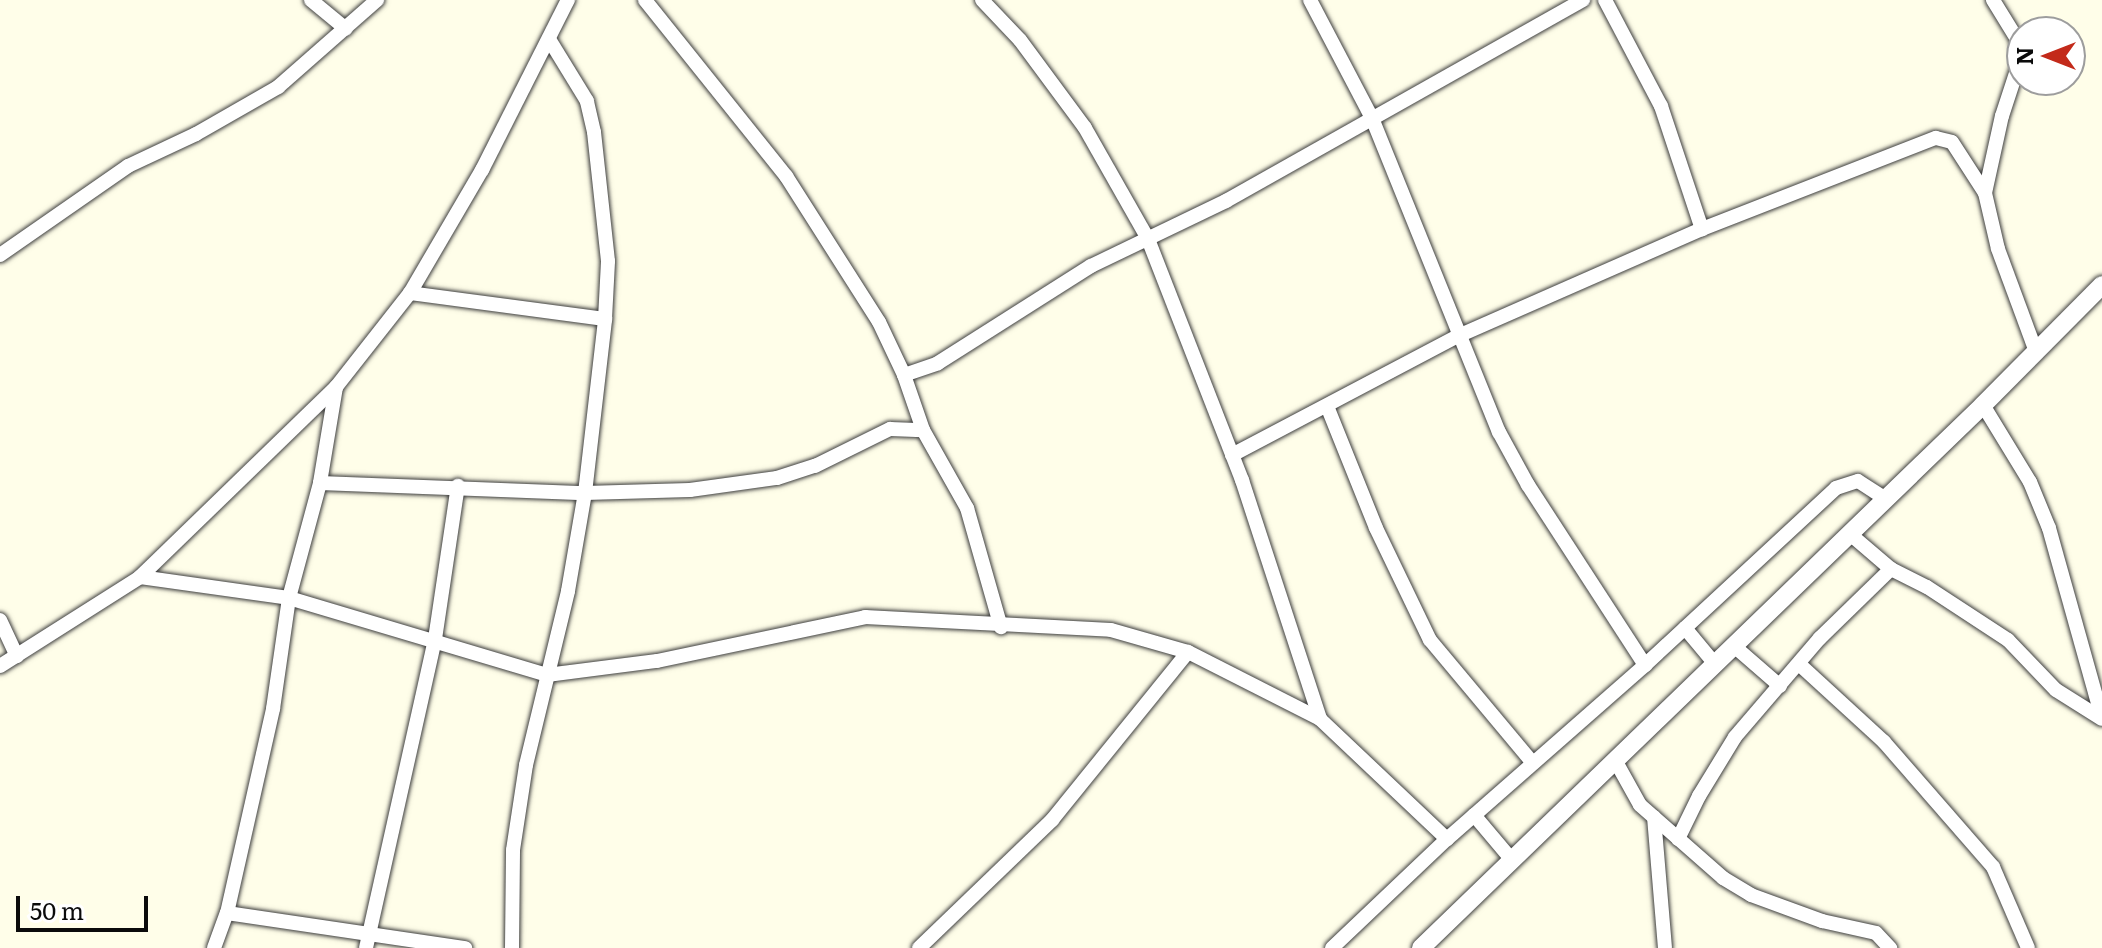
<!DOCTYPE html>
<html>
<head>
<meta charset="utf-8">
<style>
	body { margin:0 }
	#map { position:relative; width:2102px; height:948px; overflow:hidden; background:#fffee9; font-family:Literata,serif }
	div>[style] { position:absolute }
	.roads { filter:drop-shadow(0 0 2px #3e3e3e) drop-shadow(0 0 2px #3e3e3e) }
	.minor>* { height:14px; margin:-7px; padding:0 7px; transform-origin:7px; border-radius:7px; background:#fff }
	.tertiary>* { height:18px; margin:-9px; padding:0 9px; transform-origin:9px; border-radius:9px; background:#fff }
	span { translate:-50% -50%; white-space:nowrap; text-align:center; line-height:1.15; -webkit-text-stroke:8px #fff; paint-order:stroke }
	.north { position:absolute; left:2006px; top:16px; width:80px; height:80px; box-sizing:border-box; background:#fff; border:2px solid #9d9d9d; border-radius:50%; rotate:270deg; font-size:22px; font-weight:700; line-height:32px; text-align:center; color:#0b0b0b }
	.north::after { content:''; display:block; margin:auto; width:28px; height:36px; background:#c32a1a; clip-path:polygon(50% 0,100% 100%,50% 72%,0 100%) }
	.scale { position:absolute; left:16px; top:896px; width:132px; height:36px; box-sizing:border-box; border:4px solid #0b0b0b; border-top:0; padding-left:10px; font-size:24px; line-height:28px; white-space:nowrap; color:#0b0b0b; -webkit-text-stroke:6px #fff; paint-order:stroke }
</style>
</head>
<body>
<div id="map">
	<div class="roads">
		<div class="minor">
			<i style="left:311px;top:0;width:45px;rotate:39.6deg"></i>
			<i style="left:645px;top:0;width:226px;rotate:51.3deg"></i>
			<i style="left:786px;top:176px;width:173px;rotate:57.5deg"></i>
			<i style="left:879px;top:322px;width:59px;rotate:64.7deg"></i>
			<i style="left:904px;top:375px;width:58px;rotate:70.9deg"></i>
			<i style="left:923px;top:430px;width:90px;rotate:60.6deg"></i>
			<i style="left:967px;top:508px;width:124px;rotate:74.1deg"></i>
			<i style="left:982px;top:0;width:55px;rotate:46.5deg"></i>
			<i style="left:1020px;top:40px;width:109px;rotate:53.5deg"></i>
			<i style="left:1085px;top:128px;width:128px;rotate:60.4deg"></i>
			<i style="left:1148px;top:239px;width:259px;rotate:68.7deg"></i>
			<i style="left:1242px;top:480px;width:251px;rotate:71.9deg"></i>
			<i style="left:1310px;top:0;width:133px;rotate:62.3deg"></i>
			<i style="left:1372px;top:118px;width:339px;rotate:68deg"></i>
			<i style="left:1499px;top:432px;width:60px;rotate:61.3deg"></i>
			<i style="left:1528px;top:485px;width:215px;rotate:57deg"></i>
			<i style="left:1605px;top:0;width:120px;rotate:62.2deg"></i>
			<i style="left:1661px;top:106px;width:130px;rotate:71.6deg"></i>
			<i style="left:1985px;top:193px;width:79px;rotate:-77.6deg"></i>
			<i style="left:2002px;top:116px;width:55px;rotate:-71.9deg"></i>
			<i style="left:2019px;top:64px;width:25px;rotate:-95deg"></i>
			<i style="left:2017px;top:39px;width:46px;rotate:-121.6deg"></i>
			<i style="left:0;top:255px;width:156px;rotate:-34.8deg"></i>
			<i style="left:128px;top:166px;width:75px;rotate:-25.2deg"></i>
			<i style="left:196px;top:134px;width:95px;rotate:-29.8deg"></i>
			<i style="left:278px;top:87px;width:132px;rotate:-41.3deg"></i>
			<i style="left:410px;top:293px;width:197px;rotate:7.6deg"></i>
			<i style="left:904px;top:375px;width:36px;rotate:-19deg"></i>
			<i style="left:938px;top:363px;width:181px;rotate:-32.4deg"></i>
			<i style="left:1091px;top:266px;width:150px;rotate:-25.7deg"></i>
			<i style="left:1226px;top:201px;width:410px;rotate:-29.4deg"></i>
			<i style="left:336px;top:387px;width:97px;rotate:99.5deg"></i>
			<i style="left:320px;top:483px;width:119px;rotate:105.1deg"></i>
			<i style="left:289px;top:598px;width:112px;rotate:98.2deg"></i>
			<i style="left:273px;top:709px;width:209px;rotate:102.7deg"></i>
			<i style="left:227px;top:913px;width:241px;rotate:8.4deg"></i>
			<i style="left:1983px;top:405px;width:90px;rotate:58.6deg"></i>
			<i style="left:2030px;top:482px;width:50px;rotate:67.6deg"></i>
			<i style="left:2049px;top:528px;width:197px;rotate:74.4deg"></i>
			<i style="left:1327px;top:406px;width:131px;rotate:68.1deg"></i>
			<i style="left:1376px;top:528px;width:124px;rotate:64.3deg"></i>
			<i style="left:1430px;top:640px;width:160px;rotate:50.1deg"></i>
			<i style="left:1232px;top:455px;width:255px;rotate:-27.8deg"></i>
			<i style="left:1458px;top:336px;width:266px;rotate:-23.7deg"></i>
			<i style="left:1702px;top:229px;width:251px;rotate:-21.3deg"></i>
			<i style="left:1936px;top:138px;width:16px;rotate:14deg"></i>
			<i style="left:1952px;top:142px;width:61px;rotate:57.1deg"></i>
			<i style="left:1985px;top:193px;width:57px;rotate:76.9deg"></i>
			<i style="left:1998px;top:249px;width:110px;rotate:69.7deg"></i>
			<i style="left:320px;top:483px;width:265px;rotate:2.2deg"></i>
			<i style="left:585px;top:493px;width:105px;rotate:-1.6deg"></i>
			<i style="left:690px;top:490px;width:88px;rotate:-7.9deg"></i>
			<i style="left:777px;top:478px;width:40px;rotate:-18deg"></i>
			<i style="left:815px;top:466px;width:84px;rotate:-26.3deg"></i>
			<i style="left:890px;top:429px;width:33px;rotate:2deg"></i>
			<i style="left:1850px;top:534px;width:54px;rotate:40.5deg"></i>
			<i style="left:1891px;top:569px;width:40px;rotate:26.6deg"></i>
			<i style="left:1927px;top:587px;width:97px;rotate:33.2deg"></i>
			<i style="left:2008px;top:640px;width:69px;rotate:46.2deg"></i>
			<i style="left:2056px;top:690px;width:54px;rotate:32.2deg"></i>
			<i style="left:140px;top:577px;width:150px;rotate:8deg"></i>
			<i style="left:289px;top:598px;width:269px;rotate:16.6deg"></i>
			<i style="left:547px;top:675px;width:111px;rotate:-7.3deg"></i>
			<i style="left:657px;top:661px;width:213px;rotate:-11.9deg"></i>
			<i style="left:865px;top:617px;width:246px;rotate:3deg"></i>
			<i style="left:1111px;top:630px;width:80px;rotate:15.9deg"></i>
			<i style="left:1188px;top:652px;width:148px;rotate:26.9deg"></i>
			<i style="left:1320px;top:719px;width:175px;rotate:43.4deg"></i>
			<i style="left:0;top:620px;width:40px;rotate:65deg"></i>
			<i style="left:1685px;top:628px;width:47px;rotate:50.2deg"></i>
			<i style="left:1734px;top:646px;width:61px;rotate:41deg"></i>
			<i style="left:1799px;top:664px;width:115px;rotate:42.5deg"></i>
			<i style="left:1884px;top:742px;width:166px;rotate:48.9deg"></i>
			<i style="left:1993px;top:867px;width:88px;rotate:66.6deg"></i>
			<i style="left:0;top:666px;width:166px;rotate:-32.4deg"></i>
			<i style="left:140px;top:577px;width:273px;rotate:-44.1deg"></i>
			<i style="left:336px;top:387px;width:120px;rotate:-51.8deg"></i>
			<i style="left:410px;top:293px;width:143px;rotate:-59.7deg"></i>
			<i style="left:482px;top:170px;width:191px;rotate:-63.2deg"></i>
			<i style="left:1615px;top:760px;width:51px;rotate:60.9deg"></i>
			<i style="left:1640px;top:805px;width:111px;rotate:41.3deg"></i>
			<i style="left:1723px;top:878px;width:33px;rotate:31deg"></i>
			<i style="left:1751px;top:895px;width:76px;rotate:20.1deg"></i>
			<i style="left:1822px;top:921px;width:55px;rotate:12.5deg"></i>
			<i style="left:1876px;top:933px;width:21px;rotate:47deg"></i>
			<i style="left:1474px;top:815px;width:57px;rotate:49.9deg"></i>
			<i style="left:1654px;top:817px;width:131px;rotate:85.2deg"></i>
			<i style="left:1678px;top:839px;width:48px;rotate:-64deg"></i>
			<i style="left:1699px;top:796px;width:69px;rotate:-58.6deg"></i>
			<i style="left:1735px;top:737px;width:130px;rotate:-49.4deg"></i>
			<i style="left:1820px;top:638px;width:99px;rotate:-44.2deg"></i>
			<i style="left:214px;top:948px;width:37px;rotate:-70deg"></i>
			<i style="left:366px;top:948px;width:317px;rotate:-77.4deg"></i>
			<i style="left:435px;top:639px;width:155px;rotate:-81.5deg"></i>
			<i style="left:512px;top:948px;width:98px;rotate:-89.4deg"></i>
			<i style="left:513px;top:850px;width:86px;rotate:-81.3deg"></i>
			<i style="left:526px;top:765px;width:179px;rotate:-76.4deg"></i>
			<i style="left:568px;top:591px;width:99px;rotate:-80.2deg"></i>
			<i style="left:585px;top:493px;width:175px;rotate:-83.4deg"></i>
			<i style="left:605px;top:319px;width:58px;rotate:-87deg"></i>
			<i style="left:608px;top:261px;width:130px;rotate:-96.2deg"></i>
			<i style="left:594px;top:132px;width:32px;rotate:-103deg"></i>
			<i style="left:587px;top:101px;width:73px;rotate:-121.5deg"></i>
			<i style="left:919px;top:948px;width:185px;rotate:-43.9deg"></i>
			<i style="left:1052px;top:820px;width:216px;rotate:-51deg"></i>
			<i style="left:1332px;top:948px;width:158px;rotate:-43.5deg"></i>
			<i style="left:1447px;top:839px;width:264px;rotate:-41.3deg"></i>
			<i style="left:1645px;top:665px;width:260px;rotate:-42.8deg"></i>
			<i style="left:1836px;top:488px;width:23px;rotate:-18deg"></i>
			<i style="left:1858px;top:481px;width:33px;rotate:33deg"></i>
		</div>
		<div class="tertiary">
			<i style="left:1421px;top:948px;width:781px;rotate:-44.01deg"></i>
			<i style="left:1983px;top:405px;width:169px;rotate:-45.2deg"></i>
		</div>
	</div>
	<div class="north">N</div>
	<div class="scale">50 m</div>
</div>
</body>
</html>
